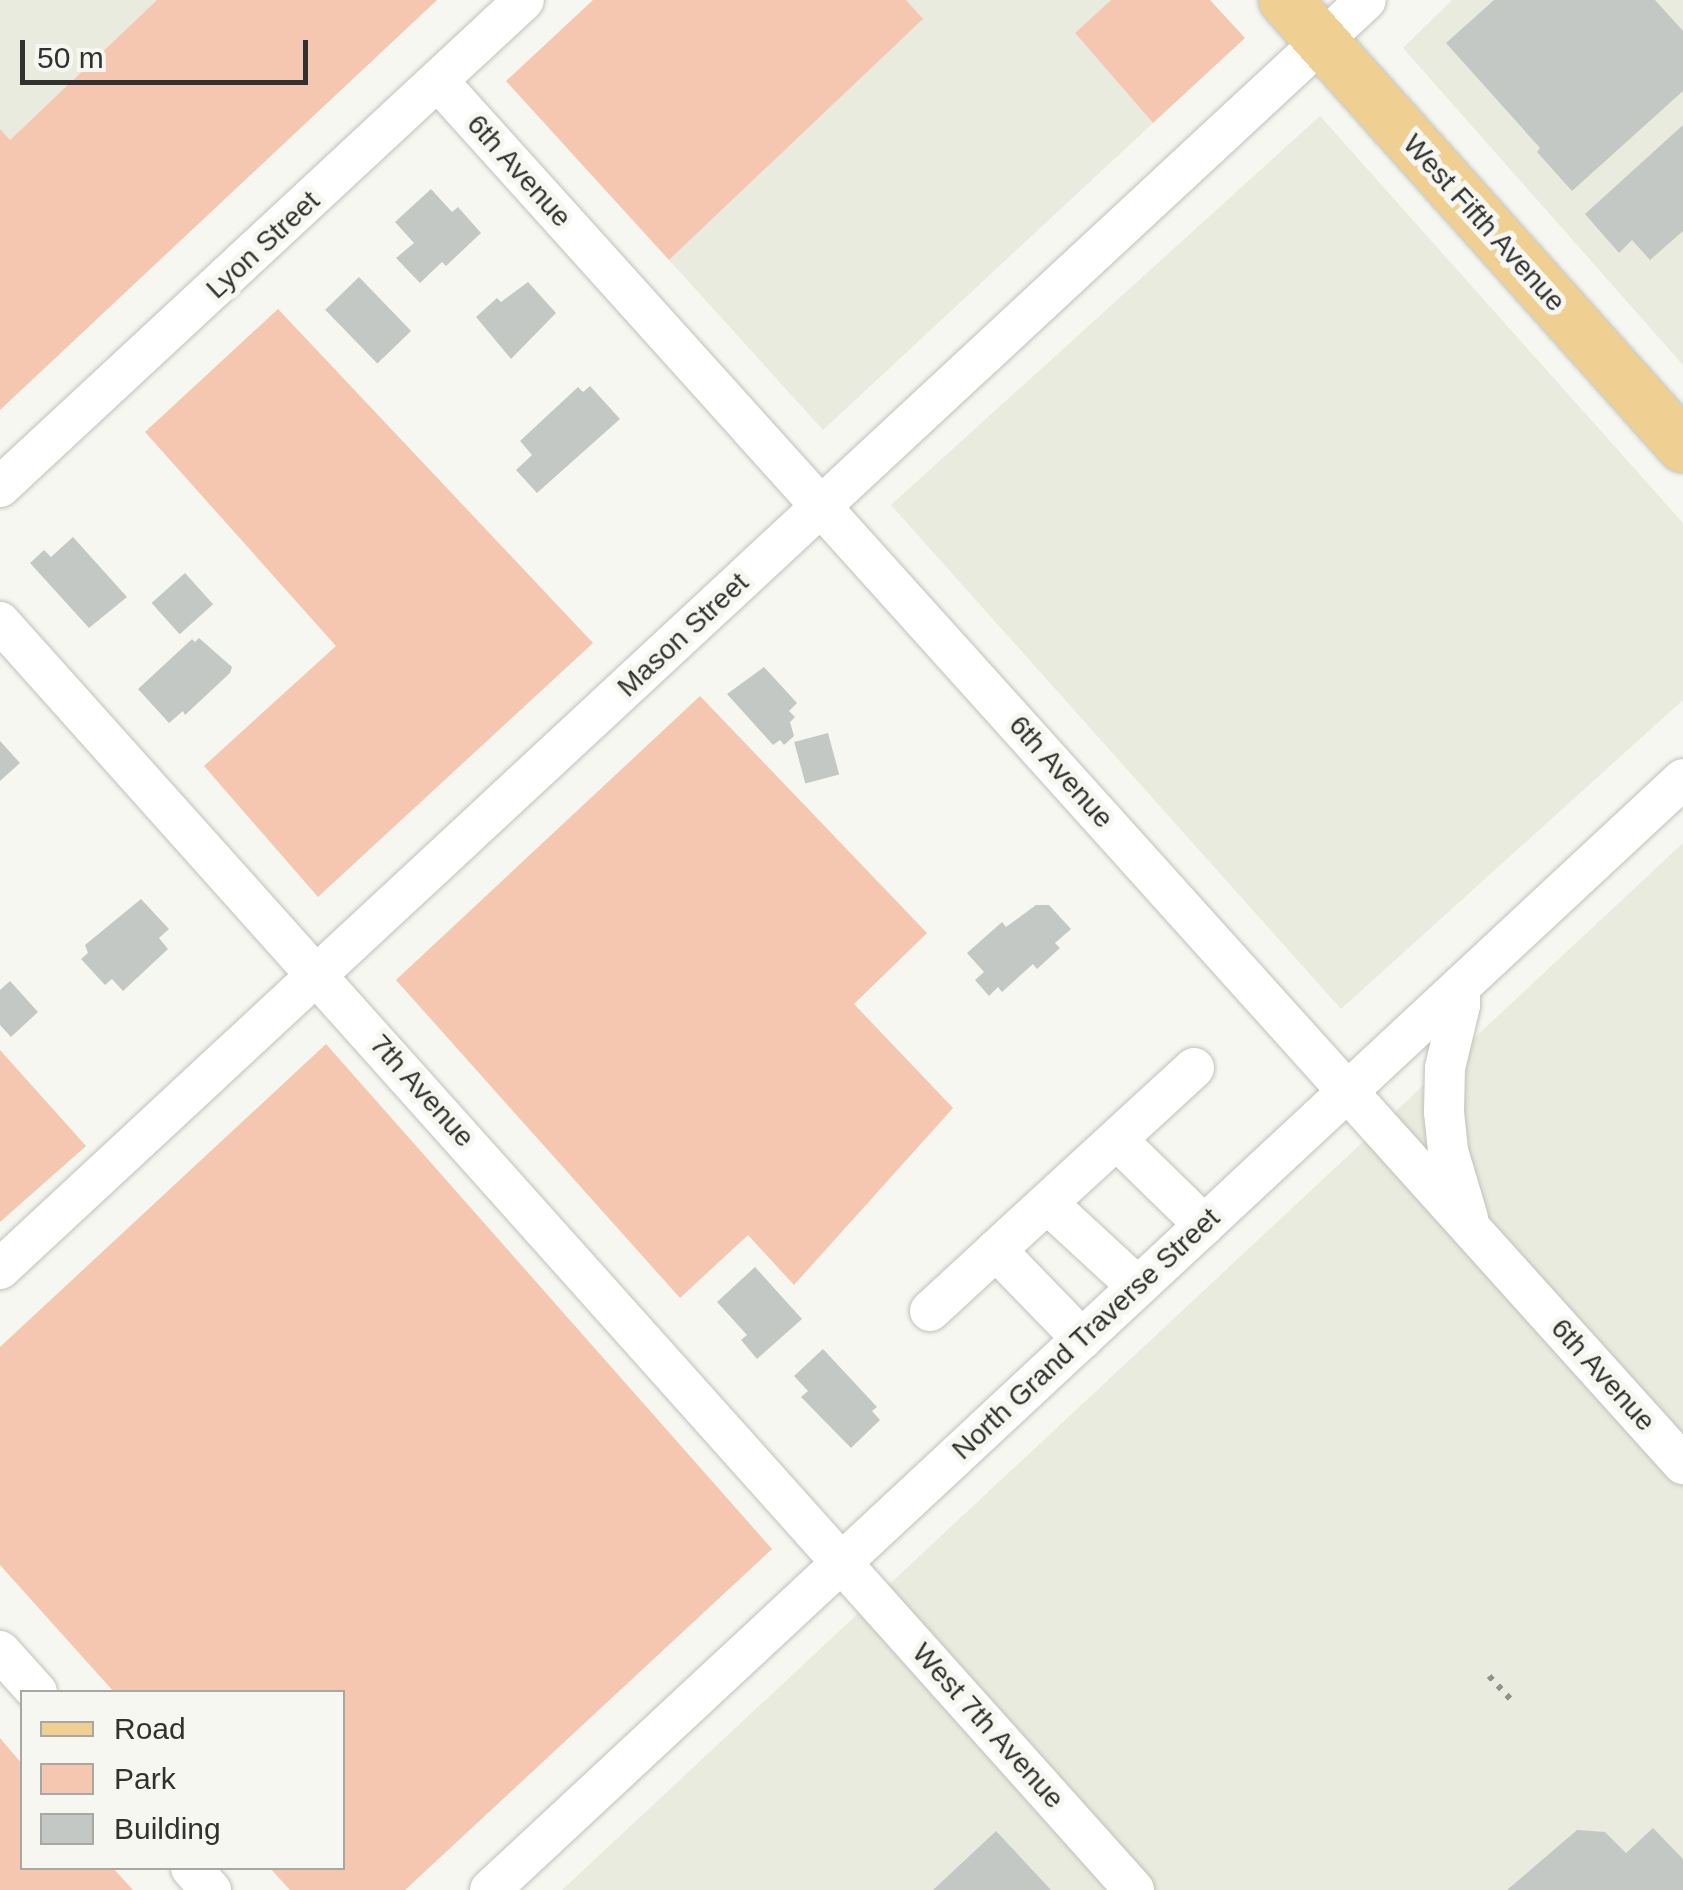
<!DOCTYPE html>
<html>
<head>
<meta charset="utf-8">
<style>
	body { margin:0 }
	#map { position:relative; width:1683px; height:1890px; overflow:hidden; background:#f6f7f1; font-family:Arial,sans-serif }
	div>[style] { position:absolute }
	.built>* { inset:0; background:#e9ebde }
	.green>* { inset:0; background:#f5c6b0 }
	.building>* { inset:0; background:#c3c8c4; transform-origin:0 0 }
	.path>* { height:6px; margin-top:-3px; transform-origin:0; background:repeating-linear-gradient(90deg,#91928e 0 5px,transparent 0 13px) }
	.roads { filter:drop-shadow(0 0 2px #c0c1bb) drop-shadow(0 0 2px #c0c1bb) }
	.minor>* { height:40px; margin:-20px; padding:0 20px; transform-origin:20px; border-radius:20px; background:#fff }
	.major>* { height:52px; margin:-26px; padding:0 26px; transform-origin:26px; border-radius:26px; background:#efcf92 }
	span { translate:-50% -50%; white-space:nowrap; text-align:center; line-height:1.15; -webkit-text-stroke:10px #f6f7f1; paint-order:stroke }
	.street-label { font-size:28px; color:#313230 }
	.legend { position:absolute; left:20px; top:1690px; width:325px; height:180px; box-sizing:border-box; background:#f6f7f1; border:2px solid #a7a8a4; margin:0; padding:12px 18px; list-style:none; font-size:30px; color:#313230 }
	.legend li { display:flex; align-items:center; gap:20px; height:50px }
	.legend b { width:50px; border:2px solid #a7a8a4 }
	.scale { position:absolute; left:20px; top:40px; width:288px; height:45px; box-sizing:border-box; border:5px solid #313230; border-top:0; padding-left:12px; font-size:30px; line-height:35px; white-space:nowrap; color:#313230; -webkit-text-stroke:8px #f6f7f1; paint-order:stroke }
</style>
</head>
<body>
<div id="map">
	<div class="built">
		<i style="clip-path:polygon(0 0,157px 0,10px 140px,0 129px)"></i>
		<i style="clip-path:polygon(906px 0,1111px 0,1075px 33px,1153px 123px,823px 430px,669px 260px,922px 20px)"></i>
		<i style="clip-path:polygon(1452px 0,1683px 0,1683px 365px,1403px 48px)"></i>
		<i style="clip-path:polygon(1320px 116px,1683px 523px,1683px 700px,1341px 1009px,891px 505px)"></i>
		<i style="clip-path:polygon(1683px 843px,1683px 1890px,562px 1890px)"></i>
	</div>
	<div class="green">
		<i style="clip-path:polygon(157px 0,437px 0,0 410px,0 129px,10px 140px)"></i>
		<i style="clip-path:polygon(593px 0,906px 0,923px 19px,669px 260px,506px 81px)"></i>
		<i style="clip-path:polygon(1111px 0,1210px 0,1245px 38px,1153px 123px,1075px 33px)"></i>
		<i style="clip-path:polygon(278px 309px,593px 643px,318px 897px,204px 766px,336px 646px,145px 432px)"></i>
		<i style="clip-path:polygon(700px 696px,927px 933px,854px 1004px,953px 1108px,794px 1285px,748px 1235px,680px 1298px,396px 980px)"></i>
		<i style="clip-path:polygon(326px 1044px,772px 1549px,405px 1890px,290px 1890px,270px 1868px,342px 1868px,342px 1692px,114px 1692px,0 1565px,0 1347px)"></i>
		<i style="clip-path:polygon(0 1050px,86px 1146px,0 1222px)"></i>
		<i style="clip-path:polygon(0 1738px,22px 1764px,22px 1868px,113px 1868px,133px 1890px,0 1890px)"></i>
	</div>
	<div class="building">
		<i style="clip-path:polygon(1494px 0,1655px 0,1683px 31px,1683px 91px,1572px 191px,1537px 152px,1540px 148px,1446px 43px)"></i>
		<i style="clip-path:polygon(1683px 125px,1683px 231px,1650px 260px,1632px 240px,1619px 253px,1585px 214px)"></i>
		<i style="clip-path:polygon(431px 189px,452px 212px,458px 207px,481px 233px,446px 266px,442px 262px,420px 283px,396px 258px,414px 243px,395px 222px)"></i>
		<i style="left:359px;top:277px;width:75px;height:47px;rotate:46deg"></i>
		<i style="clip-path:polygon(528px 282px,556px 313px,511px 359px,476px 317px,497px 298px,501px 302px)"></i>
		<i style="clip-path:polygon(590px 386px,620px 419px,537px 493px,516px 470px,532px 455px,520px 441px,578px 387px,583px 392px)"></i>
		<i style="clip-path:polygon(73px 537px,127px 597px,89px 628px,30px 563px,44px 550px,51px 557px)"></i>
		<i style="left:185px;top:573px;width:42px;height:45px;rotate:48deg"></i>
		<i style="clip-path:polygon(199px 638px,232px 667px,230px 673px,185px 715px,183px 711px,169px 723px,138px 689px,192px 639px,195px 642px)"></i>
		<i style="clip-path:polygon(764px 667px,797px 703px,789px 711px,795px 717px,790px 722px,794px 736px,784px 745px,780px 740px,773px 745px,727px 694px)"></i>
		<i style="left:828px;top:733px;width:43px;height:35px;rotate:75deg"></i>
		<i style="clip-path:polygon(0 741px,20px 763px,0 781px)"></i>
		<i style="clip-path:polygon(141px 899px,169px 929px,159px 938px,168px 949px,123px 991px,112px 979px,105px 985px,81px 959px,88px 953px,85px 945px)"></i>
		<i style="clip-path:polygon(1036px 905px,1049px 905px,1071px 929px,1055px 943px,1060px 948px,1037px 969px,1033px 964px,1002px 992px,998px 987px,989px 996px,975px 980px,984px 972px,967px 953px,1002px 922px,1006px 927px)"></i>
		<i style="clip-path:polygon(10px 981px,38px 1012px,11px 1037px,0 1025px,0 990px)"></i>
		<i style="clip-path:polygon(755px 1267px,802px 1319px,757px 1359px,741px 1340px,747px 1335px,717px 1302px)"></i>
		<i style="clip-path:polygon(823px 1349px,877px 1407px,872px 1411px,880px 1420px,851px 1448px,801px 1397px,808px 1391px,794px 1376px)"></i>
		<i style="clip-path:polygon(1653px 1828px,1683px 1859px,1683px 1890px,1507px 1890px,1577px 1830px,1605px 1832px,1626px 1853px)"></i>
		<i style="clip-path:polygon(996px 1831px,1051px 1890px,933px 1890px)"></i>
	</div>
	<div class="path">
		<i style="left:1489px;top:1676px;width:35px;rotate:47deg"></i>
	</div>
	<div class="roads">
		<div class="minor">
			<i style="left:438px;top:81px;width:1861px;rotate:48.01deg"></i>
			<i style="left:0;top:487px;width:715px;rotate:-42.9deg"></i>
			<i style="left:0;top:622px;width:1701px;rotate:48.19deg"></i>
			<i style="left:1460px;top:987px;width:18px;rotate:90deg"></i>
			<i style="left:1460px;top:1005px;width:65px;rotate:103.4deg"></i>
			<i style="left:1445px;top:1068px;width:44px;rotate:91.3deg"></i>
			<i style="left:1444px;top:1112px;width:39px;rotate:84deg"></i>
			<i style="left:1448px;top:1151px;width:70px;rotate:73.4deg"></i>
			<i style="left:1117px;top:1140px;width:122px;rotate:44.3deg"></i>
			<i style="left:1048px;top:1204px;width:122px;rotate:42.7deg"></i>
			<i style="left:996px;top:1250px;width:269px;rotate:-42.6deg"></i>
			<i style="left:0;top:1269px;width:1864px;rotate:-42.89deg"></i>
			<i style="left:930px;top:1311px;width:90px;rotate:-42.7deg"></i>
			<i style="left:996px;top:1250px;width:124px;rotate:46deg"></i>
			<i style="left:0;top:1651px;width:55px;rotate:47.9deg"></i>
			<i style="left:191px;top:1868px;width:30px;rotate:48deg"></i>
			<i style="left:490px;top:1890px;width:1630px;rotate:-42.96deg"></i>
		</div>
		<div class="major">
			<i style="left:1285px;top:0;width:598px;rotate:48.26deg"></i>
		</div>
	</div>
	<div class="street-label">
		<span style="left:519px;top:171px;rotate:48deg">6th Avenue</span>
		<span style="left:1484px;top:223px;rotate:48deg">West Fifth Avenue</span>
		<span style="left:263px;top:245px;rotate:-43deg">Lyon Street</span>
		<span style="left:683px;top:635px;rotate:-43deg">Mason Street</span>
		<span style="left:1061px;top:772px;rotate:48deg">6th Avenue</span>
		<span style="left:422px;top:1091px;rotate:48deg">7th Avenue</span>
		<span style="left:1086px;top:1334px;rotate:-43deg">North Grand Traverse Street</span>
		<span style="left:1603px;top:1375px;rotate:48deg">6th Avenue</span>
		<span style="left:988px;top:1726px;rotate:48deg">West 7th Avenue</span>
	</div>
	<ul class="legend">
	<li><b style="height:12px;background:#efcf92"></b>Road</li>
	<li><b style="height:28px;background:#f5c6b0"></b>Park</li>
	<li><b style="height:28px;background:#c3c8c4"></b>Building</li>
	</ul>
	<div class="scale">50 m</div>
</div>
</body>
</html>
